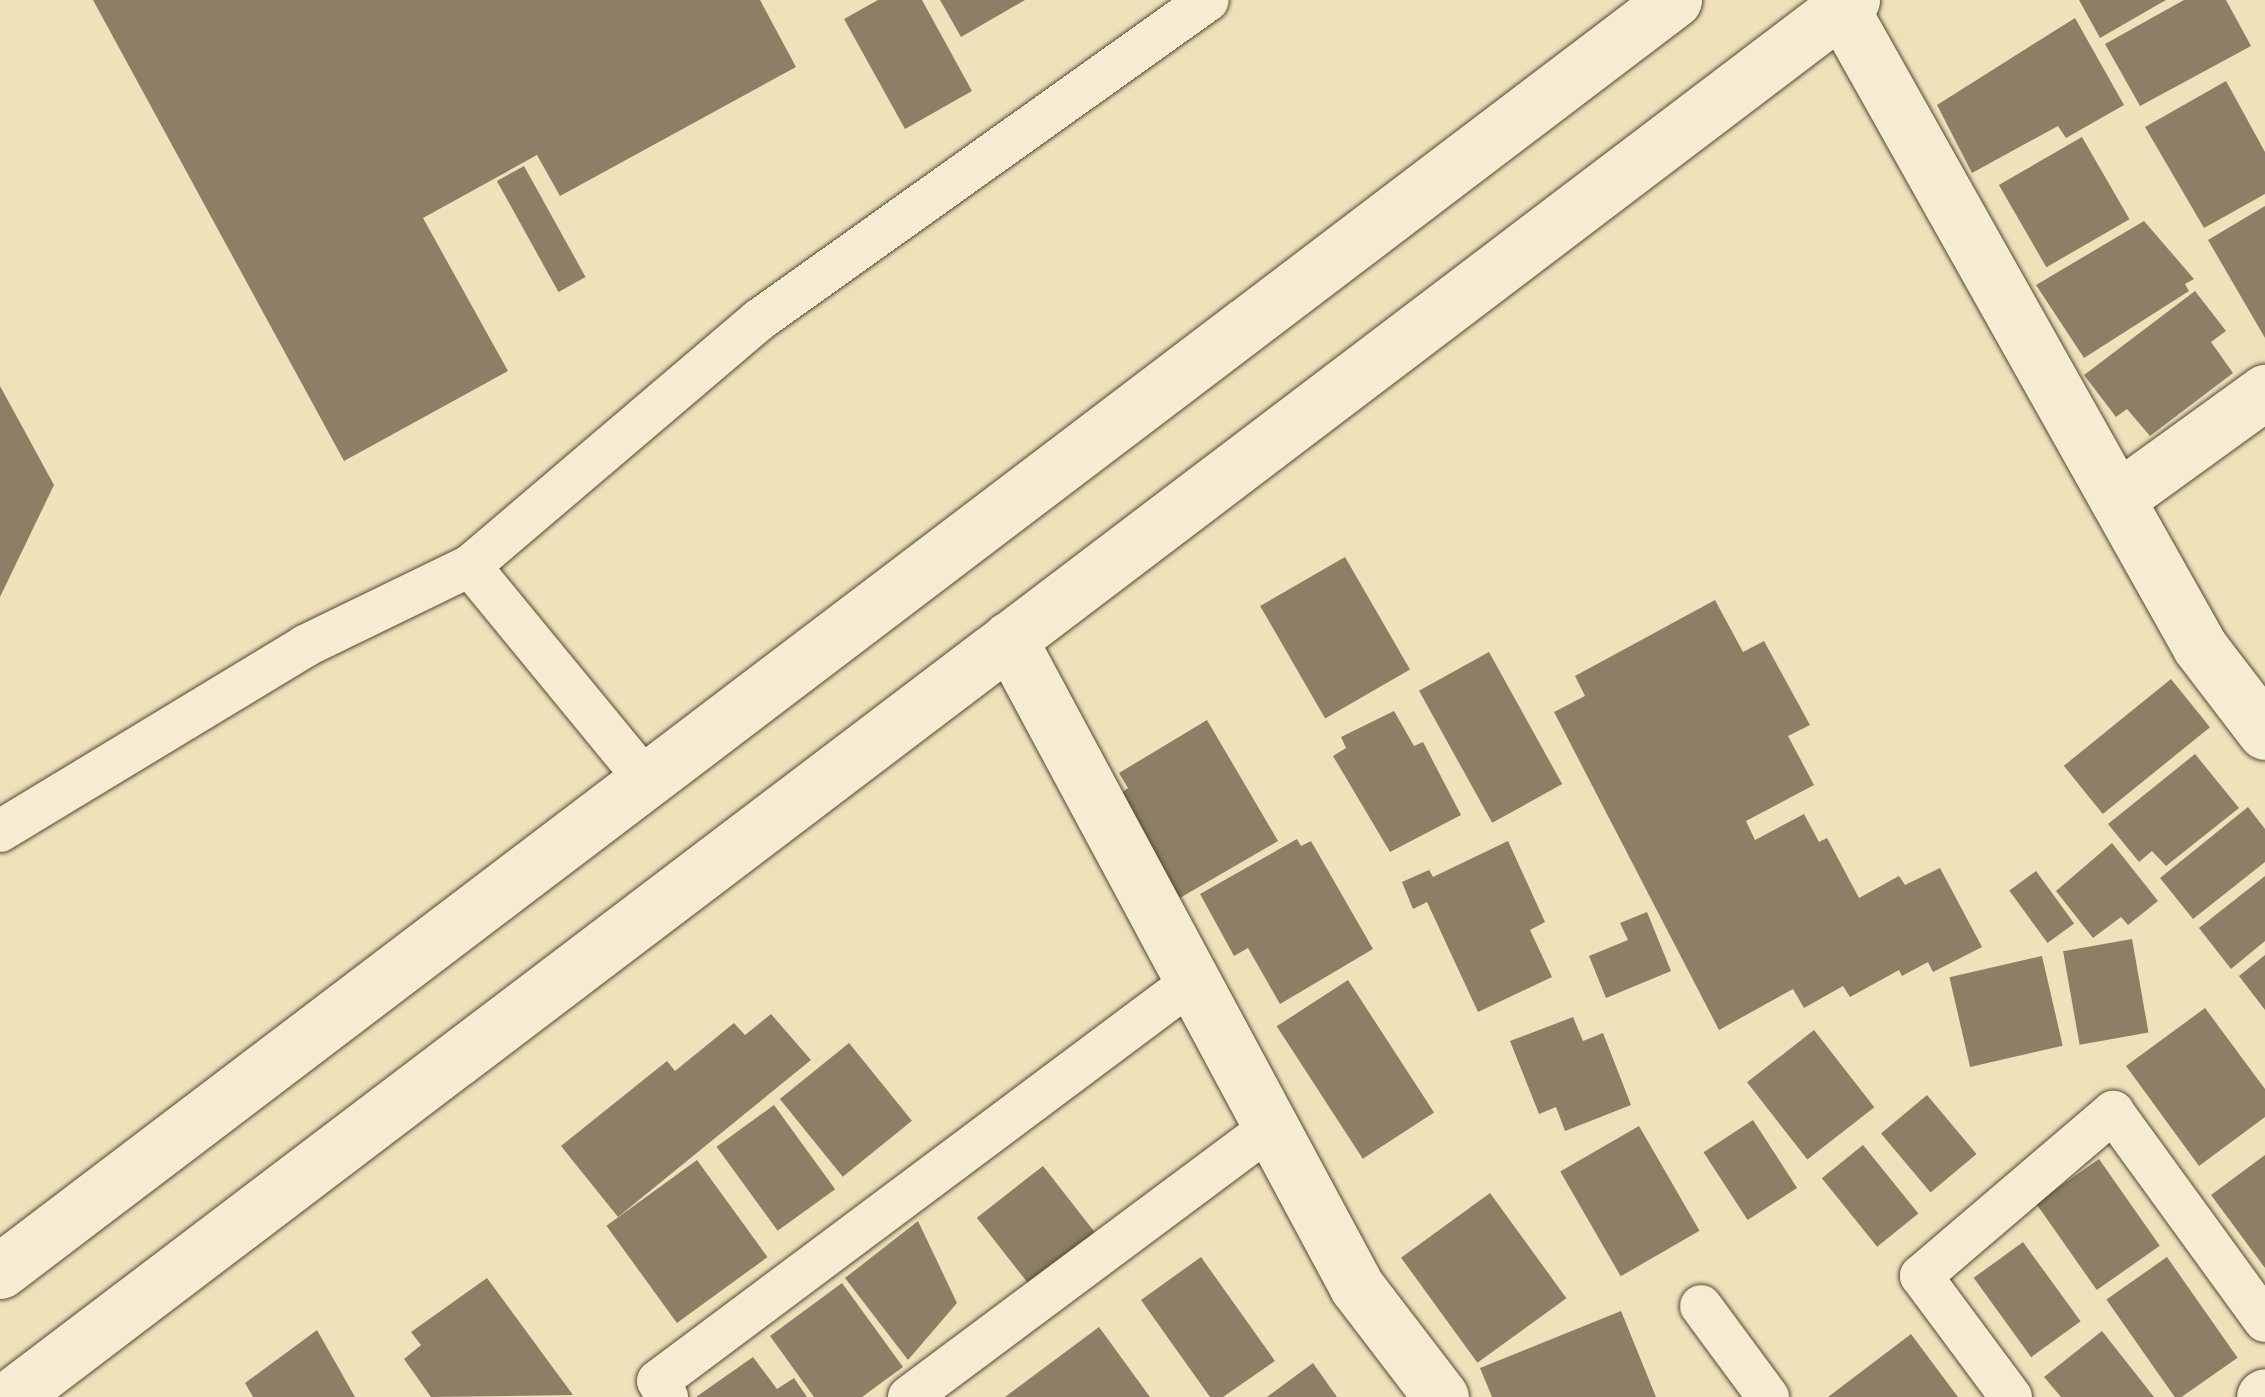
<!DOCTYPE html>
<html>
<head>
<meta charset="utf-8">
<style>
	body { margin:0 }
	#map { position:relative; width:2265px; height:1397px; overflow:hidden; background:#efe2ba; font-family:Vollkorn,serif }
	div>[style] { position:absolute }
	.building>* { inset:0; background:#8c7f66; transform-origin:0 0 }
	.roads { filter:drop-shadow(0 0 2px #544737) drop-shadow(0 0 2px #544737) }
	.lane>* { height:42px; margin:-21px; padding:0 21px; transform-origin:21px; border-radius:21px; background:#f5ecd2 }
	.street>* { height:55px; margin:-27.5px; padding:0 27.5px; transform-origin:27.5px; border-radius:27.5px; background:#f5ecd2 }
	.secondary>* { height:55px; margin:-27.5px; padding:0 27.5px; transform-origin:27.5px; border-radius:27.5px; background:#f5ecd2 }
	span { translate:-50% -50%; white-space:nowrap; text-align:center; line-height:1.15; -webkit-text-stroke:9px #f5ecd2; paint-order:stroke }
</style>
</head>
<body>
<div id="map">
	<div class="building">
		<i style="clip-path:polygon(93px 0,760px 0,796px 67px,560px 196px,537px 155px,423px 218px,508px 371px,344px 461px)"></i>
		<i style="clip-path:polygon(878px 0,922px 0,972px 91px,905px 129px,844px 19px)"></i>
		<i style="clip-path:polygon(940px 0,1025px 0,961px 37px)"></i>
		<i style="clip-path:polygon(2079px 0,2166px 0,2100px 38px)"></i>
		<i style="clip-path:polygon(2184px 0,2226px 0,2251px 46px,2140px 106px,2105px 44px)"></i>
		<i style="clip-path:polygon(2075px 18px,2124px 105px,2066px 138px,2058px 126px,1972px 173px,1937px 105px)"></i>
		<i style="clip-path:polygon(2226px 81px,2265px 152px,2265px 194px,2204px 228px,2145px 127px)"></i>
		<i style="left:2082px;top:137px;width:95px;height:96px;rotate:60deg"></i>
		<i style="left:524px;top:166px;width:127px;height:31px;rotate:61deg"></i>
		<i style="clip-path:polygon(2265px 206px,2265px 338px,2208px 240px)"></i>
		<i style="clip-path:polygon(2144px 221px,2194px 279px,2185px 284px,2189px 291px,2084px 358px,2036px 285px)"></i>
		<i style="clip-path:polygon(2195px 291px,2226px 331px,2211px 342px,2233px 373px,2150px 436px,2127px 409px,2116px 417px,2084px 375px)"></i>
		<i style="clip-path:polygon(0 386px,54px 485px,0 597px)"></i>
		<i style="left:1345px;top:557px;width:130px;height:98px;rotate:60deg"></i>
		<i style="clip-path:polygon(1715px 600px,1743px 652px,1764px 641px,1810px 725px,1788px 736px,1814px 785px,1746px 821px,1755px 840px,1804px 814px,1819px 842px,1827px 838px,1859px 898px,1899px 876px,1905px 885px,1940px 868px,1982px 947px,1933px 972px,1928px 962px,1902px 976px,1899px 970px,1850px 997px,1843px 986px,1804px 1008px,1793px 989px,1719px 1030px,1554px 712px,1585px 696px,1575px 676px)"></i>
		<i style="left:1489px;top:652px;width:151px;height:80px;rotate:61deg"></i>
		<i style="left:2171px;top:679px;width:62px;height:138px;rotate:51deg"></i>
		<i style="clip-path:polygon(1394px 711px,1414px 746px,1423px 742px,1461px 815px,1390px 852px,1333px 756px,1346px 748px,1341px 737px)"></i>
		<i style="clip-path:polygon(1207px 720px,1278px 841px,1178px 899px,1119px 795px,1128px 788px,1119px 773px)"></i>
		<i style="clip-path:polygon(2195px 754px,2239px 808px,2166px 866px,2152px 851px,2139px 862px,2108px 824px)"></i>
		<i style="clip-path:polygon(2248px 807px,2265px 829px,2265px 862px,2193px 919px,2160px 878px)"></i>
		<i style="clip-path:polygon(1297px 839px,1301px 846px,1311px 841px,1373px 949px,1280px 1004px,1248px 948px,1234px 956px,1200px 894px)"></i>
		<i style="clip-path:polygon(1508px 841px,1545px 922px,1530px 930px,1552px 977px,1478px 1012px,1427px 902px,1413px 909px,1402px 882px,1429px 870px,1433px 877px)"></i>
		<i style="clip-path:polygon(2112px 843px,2158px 901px,2128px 925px,2121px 917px,2093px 938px,2056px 891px)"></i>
		<i style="left:2036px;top:871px;width:65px;height:33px;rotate:54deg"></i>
		<i style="clip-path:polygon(2265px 876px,2265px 941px,2231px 969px,2199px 928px)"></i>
		<i style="clip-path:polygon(1647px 912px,1671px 971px,1606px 998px,1589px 956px,1628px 940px,1620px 923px)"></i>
		<i style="left:2132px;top:939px;width:95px;height:70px;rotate:80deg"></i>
		<i style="clip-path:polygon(2265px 955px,2265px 1010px,2239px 976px)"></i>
		<i style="left:2042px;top:956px;width:92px;height:95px;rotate:77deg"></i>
		<i style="left:1348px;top:980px;width:158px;height:85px;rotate:57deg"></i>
		<i style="clip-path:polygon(2205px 1008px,2265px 1089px,2265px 1117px,2199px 1166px,2126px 1066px)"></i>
		<i style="clip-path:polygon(771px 1014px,811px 1060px,618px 1217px,561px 1146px,667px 1061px,675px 1071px,734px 1023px,745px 1035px)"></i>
		<i style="clip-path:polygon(1573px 1017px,1583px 1041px,1603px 1033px,1631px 1105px,1565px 1131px,1556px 1107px,1539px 1114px,1510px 1041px)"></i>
		<i style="left:1814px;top:1030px;width:98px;height:85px;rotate:52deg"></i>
		<i style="left:849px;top:1043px;width:100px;height:89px;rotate:51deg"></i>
		<i style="left:1927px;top:1095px;width:77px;height:60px;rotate:50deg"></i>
		<i style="left:774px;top:1105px;width:104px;height:71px;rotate:54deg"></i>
		<i style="left:1753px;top:1120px;width:81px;height:59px;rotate:57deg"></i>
		<i style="left:1639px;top:1126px;width:121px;height:91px;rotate:60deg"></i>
		<i style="left:1863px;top:1145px;width:88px;height:53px;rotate:51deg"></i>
		<i style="clip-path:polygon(2265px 1155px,2265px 1268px,2211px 1195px)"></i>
		<i style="left:2099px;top:1159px;width:106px;height:77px;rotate:55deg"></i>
		<i style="left:697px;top:1160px;width:120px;height:112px;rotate:54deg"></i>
		<i style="left:1043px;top:1166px;width:88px;height:84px;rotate:52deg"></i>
		<i style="left:1490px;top:1193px;width:130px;height:110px;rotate:54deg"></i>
		<i style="clip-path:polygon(918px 1221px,957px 1303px,908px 1360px,845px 1278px)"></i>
		<i style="left:2023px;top:1242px;width:98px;height:61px;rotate:54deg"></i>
		<i style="clip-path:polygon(1201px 1257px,1275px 1361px,1223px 1397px,1210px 1397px,1141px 1300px)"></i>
		<i style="left:2167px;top:1257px;width:123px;height:74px;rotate:55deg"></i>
		<i style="clip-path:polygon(487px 1278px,573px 1395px,431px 1397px,404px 1359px,421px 1345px,411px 1332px)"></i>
		<i style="clip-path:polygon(842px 1283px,903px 1367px,862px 1397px,814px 1397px,770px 1336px)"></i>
		<i style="clip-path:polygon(1621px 1311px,1656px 1397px,1492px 1397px,1480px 1368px)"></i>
		<i style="clip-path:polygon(1099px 1327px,1150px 1397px,1005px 1397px)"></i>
		<i style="clip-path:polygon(317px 1330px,355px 1397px,253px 1397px,245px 1383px)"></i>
		<i style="clip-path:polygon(2102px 1331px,2154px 1397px,2061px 1397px,2044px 1377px)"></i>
		<i style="clip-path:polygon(1911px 1334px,1958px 1397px,1828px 1397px)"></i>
		<i style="clip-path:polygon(753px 1357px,777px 1389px,794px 1378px,807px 1397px,696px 1397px)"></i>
		<i style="clip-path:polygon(1313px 1363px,1337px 1397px,1267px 1397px)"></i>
	</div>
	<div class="roads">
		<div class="lane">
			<i style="left:470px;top:566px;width:277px;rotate:50.6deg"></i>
			<i style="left:0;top:831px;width:357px;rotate:-31.2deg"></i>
			<i style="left:305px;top:646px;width:183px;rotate:-25.9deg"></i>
			<i style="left:470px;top:566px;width:380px;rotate:-40.4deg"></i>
			<i style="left:759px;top:320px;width:551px;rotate:-35.48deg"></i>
			<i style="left:1701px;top:1306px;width:113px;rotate:53.6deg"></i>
			<i style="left:667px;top:1397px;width:18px;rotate:-119deg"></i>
			<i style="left:658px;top:1381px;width:667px;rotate:-36.77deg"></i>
			<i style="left:909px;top:1397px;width:450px;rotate:-36.7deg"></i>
			<i style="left:2011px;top:1397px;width:151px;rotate:-126.6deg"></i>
			<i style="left:1921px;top:1276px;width:253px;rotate:-40.5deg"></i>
			<i style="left:2113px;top:1112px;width:258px;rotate:54deg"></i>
		</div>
		<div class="street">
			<i style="left:1841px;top:8px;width:733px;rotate:60.67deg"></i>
			<i style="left:2200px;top:647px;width:107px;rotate:52.6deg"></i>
			<i style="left:2117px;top:499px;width:183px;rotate:-35.9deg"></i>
			<i style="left:1009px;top:639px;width:736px;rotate:61.76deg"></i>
			<i style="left:1357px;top:1287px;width:138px;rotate:52.6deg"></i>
			<i style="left:2264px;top:1397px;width:1px;rotate:-45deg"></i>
		</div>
		<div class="secondary">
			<i style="left:0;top:1271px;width:2102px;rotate:-37.21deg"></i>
			<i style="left:11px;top:1397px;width:2311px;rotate:-37.19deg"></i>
		</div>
	</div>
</div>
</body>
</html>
